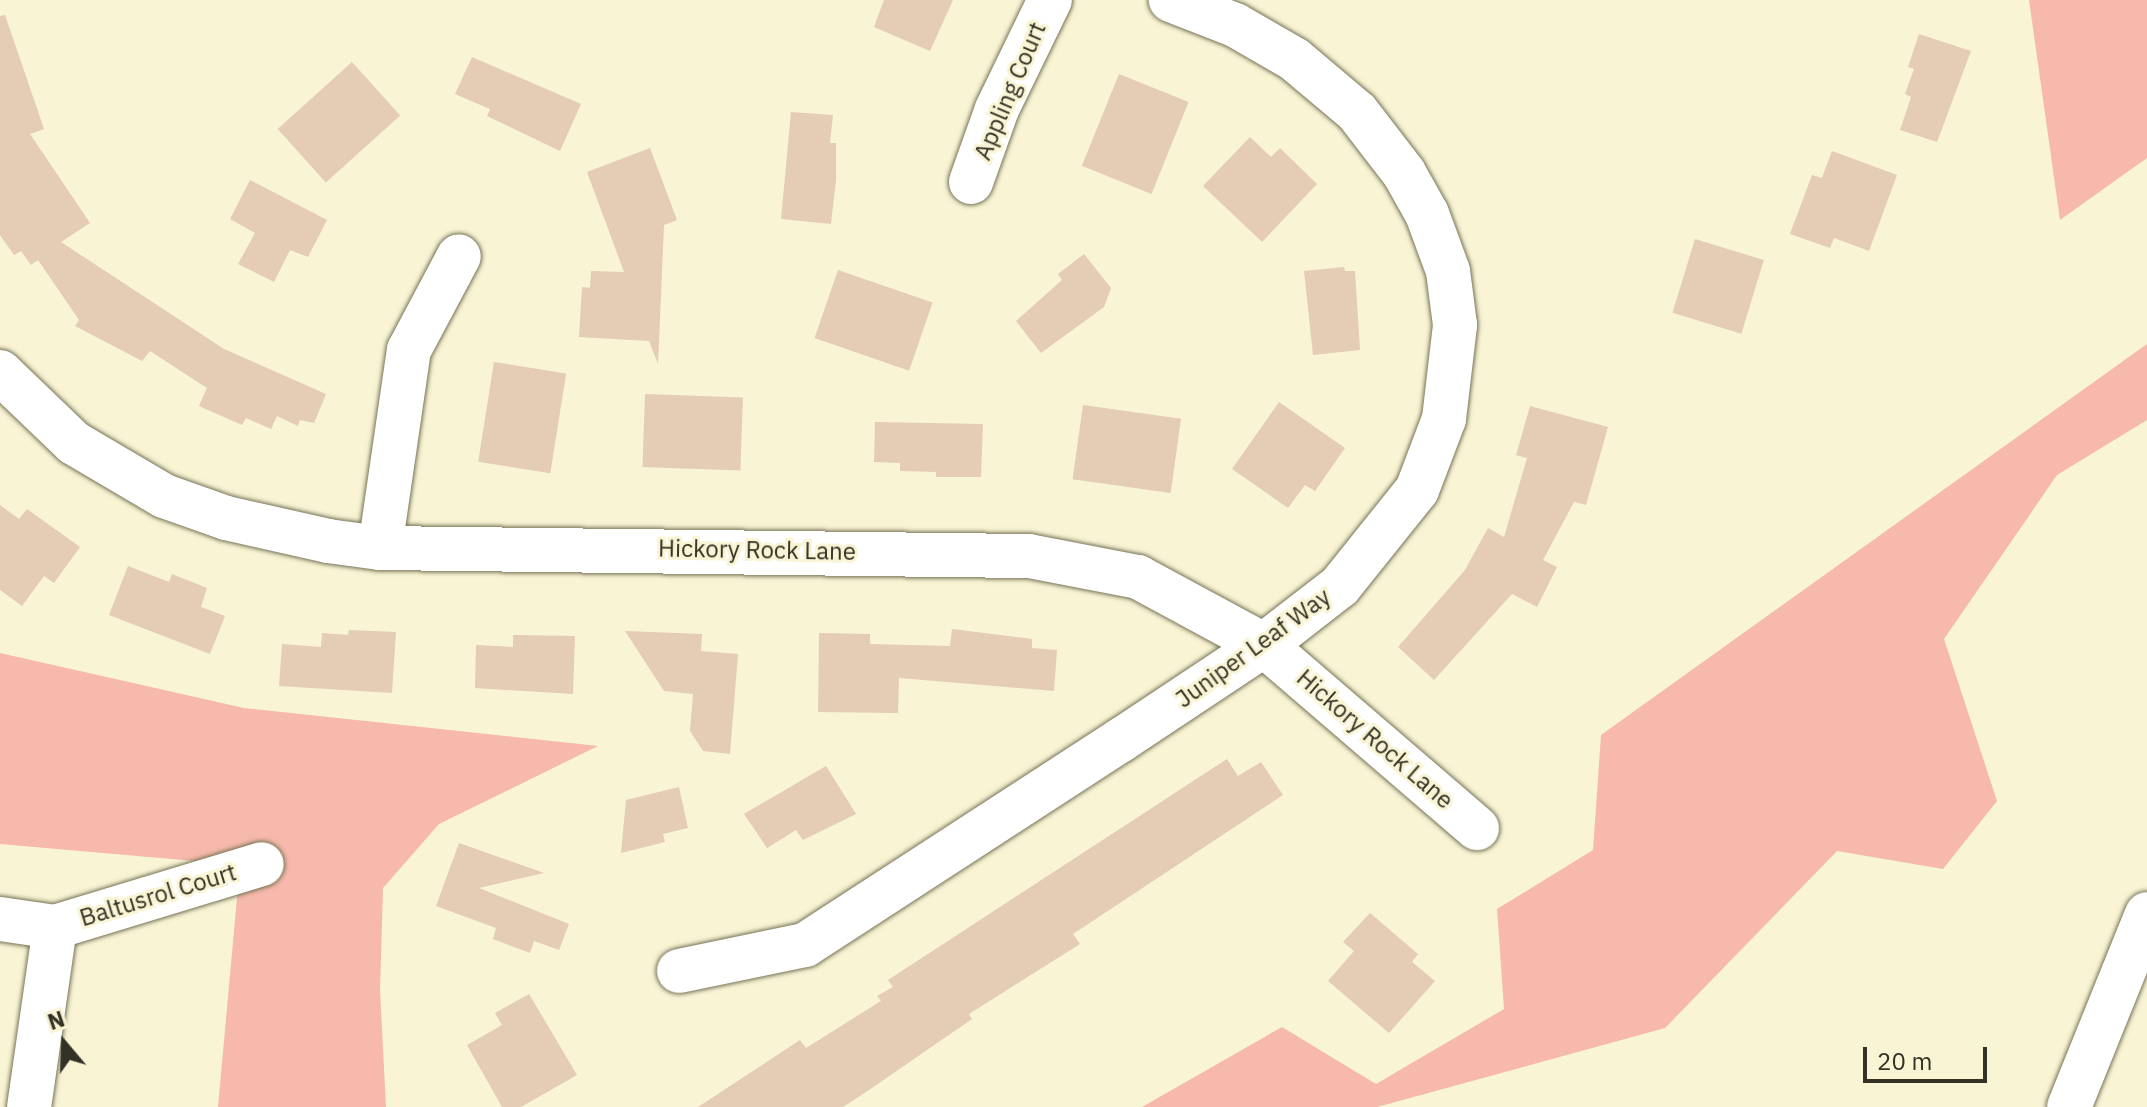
<!DOCTYPE html>
<html>
<head>
<meta charset="utf-8">
<style>
	body { margin:0 }
	#map { position:relative; width:2147px; height:1107px; overflow:hidden; background:#f8f4d4; font-family:"IBM Plex Sans",sans-serif }
	div>[style] { position:absolute }
	.green>* { inset:0; background:#f7b9ab }
	.building>* { inset:0; background:#e4ccb5; transform-origin:0 0 }
	.roads { filter:drop-shadow(0 0 2px #787357) drop-shadow(0 0 2px #787357) }
	.minor>* { height:44px; margin:-22px; padding:0 22px; transform-origin:22px; border-radius:22px; background:#fff }
	span { translate:-50% -50%; white-space:nowrap; text-align:center; line-height:1.15; -webkit-text-stroke:6px #f8f4d4; paint-order:stroke }
	.street-label { font-size:24px; color:#343226 }
	.north { position:absolute; left:24px; top:1003px; width:80px; height:80px; -webkit-text-stroke:6px #f8f4d4; paint-order:stroke; rotate:341deg; font-size:22px; font-weight:700; line-height:32px; text-align:center; color:#343226 }
	.north::after { content:''; display:block; margin:auto; width:28px; height:36px; background:#343226; clip-path:polygon(50% 0,100% 100%,50% 72%,0 100%) }
	.scale { position:absolute; left:1863px; top:1047px; width:124px; height:36px; box-sizing:border-box; border:4px solid #343226; border-top:0; padding-left:10px; font-size:24px; line-height:28px; white-space:nowrap; color:#343226; -webkit-text-stroke:6px #f8f4d4; paint-order:stroke }
</style>
</head>
<body>
<div id="map">
	<div class="green">
		<i style="clip-path:polygon(2029px 0,2147px 0,2147px 158px,2060px 220px)"></i>
		<i style="clip-path:polygon(2147px 344px,2147px 420px,2057px 475px,1944px 639px,1997px 801px,1943px 869px,1837px 851px,1665px 1028px,1377px 1107px,1142px 1107px,1282px 1027px,1376px 1084px,1504px 1009px,1497px 909px,1593px 850px,1601px 735px)"></i>
		<i style="clip-path:polygon(0 653px,244px 708px,598px 746px,439px 824px,383px 888px,380px 990px,386px 1107px,218px 1107px,240px 865px,0 844px)"></i>
	</div>
	<div class="building">
		<i style="clip-path:polygon(884px 0,953px 0,930px 51px,874px 27px)"></i>
		<i style="clip-path:polygon(5px 15px,44px 129px,30px 134px,90px 223px,61px 242px,224px 349px,326px 394px,314px 423px,300px 420px,298px 426px,277px 416px,271px 429px,246px 418px,242px 425px,199px 406px,207px 388px,150px 351px,142px 361px,75px 326px,79px 320px,38px 260px,31px 265px,21px 251px,14px 255px,0 235px,0 16px)"></i>
		<i style="clip-path:polygon(1919px 34px,1971px 51px,1937px 142px,1900px 130px,1911px 97px,1905px 94px,1914px 69px,1908px 67px)"></i>
		<i style="clip-path:polygon(472px 57px,581px 104px,560px 151px,487px 116px,490px 109px,455px 94px)"></i>
		<i style="left:352px;top:62px;width:72px;height:100px;rotate:48deg"></i>
		<i style="left:1119px;top:74px;width:75px;height:99px;rotate:22deg"></i>
		<i style="clip-path:polygon(791px 112px,833px 115px,830px 143px,836px 143px,836px 180px,831px 224px,781px 219px)"></i>
		<i style="clip-path:polygon(1250px 137px,1271px 157px,1280px 148px,1317px 184px,1262px 242px,1203px 186px)"></i>
		<i style="clip-path:polygon(650px 148px,677px 220px,664px 225px,658px 364px,649px 341px,579px 337px,582px 287px,590px 288px,591px 271px,624px 272px,587px 172px)"></i>
		<i style="clip-path:polygon(1832px 151px,1897px 175px,1869px 251px,1834px 238px,1830px 248px,1790px 234px,1812px 175px,1822px 178px)"></i>
		<i style="clip-path:polygon(250px 180px,327px 220px,308px 257px,290px 250px,274px 282px,238px 264px,255px 233px,230px 219px)"></i>
		<i style="left:1695px;top:239px;width:72px;height:77px;rotate:17deg"></i>
		<i style="clip-path:polygon(1084px 254px,1111px 288px,1104px 307px,1041px 353px,1016px 321px,1062px 280px,1058px 274px)"></i>
		<i style="clip-path:polygon(1344px 267px,1345px 271px,1355px 271px,1360px 350px,1313px 355px,1304px 271px)"></i>
		<i style="left:838px;top:270px;width:100px;height:72px;rotate:19deg"></i>
		<i style="left:494px;top:362px;width:73px;height:101px;rotate:9deg"></i>
		<i style="left:645px;top:394px;width:98px;height:73px;rotate:2deg"></i>
		<i style="clip-path:polygon(1279px 402px,1345px 448px,1315px 491px,1305px 485px,1288px 508px,1232px 469px)"></i>
		<i style="left:1083px;top:405px;width:99px;height:75px;rotate:8deg"></i>
		<i style="clip-path:polygon(1530px 406px,1608px 427px,1586px 505px,1574px 502px,1543px 560px,1557px 567px,1537px 607px,1512px 594px,1434px 680px,1398px 647px,1465px 570px,1488px 528px,1504px 537px,1527px 458px,1516px 455px)"></i>
		<i style="clip-path:polygon(875px 422px,983px 424px,981px 477px,936px 477px,936px 472px,900px 471px,900px 463px,874px 462px)"></i>
		<i style="clip-path:polygon(0 505px,19px 519px,27px 509px,80px 547px,54px 583px,44px 576px,22px 606px,0 590px)"></i>
		<i style="clip-path:polygon(128px 566px,169px 582px,172px 574px,207px 588px,201px 607px,225px 616px,210px 654px,109px 615px)"></i>
		<i style="clip-path:polygon(952px 629px,1032px 639px,1032px 648px,1057px 650px,1054px 691px,899px 678px,898px 713px,818px 712px,819px 633px,870px 634px,870px 644px,950px 646px)"></i>
		<i style="clip-path:polygon(349px 630px,396px 632px,392px 693px,279px 686px,282px 644px,321px 647px,322px 633px,348px 635px)"></i>
		<i style="clip-path:polygon(625px 631px,702px 634px,701px 651px,738px 654px,730px 754px,703px 751px,690px 731px,693px 694px,664px 691px)"></i>
		<i style="clip-path:polygon(513px 635px,575px 636px,573px 694px,475px 688px,476px 645px,513px 647px)"></i>
		<i style="clip-path:polygon(1227px 759px,1238px 776px,1261px 762px,1283px 795px,1073px 934px,1080px 944px,969px 1014px,972px 1019px,869px 1090px,843px 1107px,698px 1107px,800px 1040px,806px 1048px,881px 1001px,877px 996px,893px 987px,888px 980px)"></i>
		<i style="clip-path:polygon(826px 766px,856px 814px,803px 840px,796px 830px,767px 848px,744px 814px)"></i>
		<i style="clip-path:polygon(679px 787px,688px 828px,663px 834px,665px 842px,621px 853px,626px 800px)"></i>
		<i style="clip-path:polygon(459px 843px,544px 873px,479px 888px,569px 924px,559px 950px,534px 941px,530px 953px,493px 939px,496px 928px,436px 906px)"></i>
		<i style="clip-path:polygon(1370px 913px,1418px 954px,1412px 962px,1435px 981px,1389px 1033px,1328px 981px,1354px 951px,1343px 942px)"></i>
		<i style="clip-path:polygon(529px 994px,577px 1075px,521px 1107px,502px 1107px,467px 1045px,502px 1025px,495px 1013px)"></i>
	</div>
	<div class="roads">
		<div class="minor">
			<i style="left:971px;top:182px;width:77px;rotate:-70.4deg"></i>
			<i style="left:997px;top:109px;width:121px;rotate:-64.1deg"></i>
			<i style="left:0;top:372px;width:103px;rotate:43.8deg"></i>
			<i style="left:74px;top:443px;width:104px;rotate:30.5deg"></i>
			<i style="left:164px;top:496px;width:66px;rotate:19.5deg"></i>
			<i style="left:226px;top:518px;width:105px;rotate:12.7deg"></i>
			<i style="left:328px;top:541px;width:52px;rotate:7.7deg"></i>
			<i style="left:380px;top:548px;width:649px;rotate:0.71deg"></i>
			<i style="left:1029px;top:556px;width:111px;rotate:10.9deg"></i>
			<i style="left:1138px;top:577px;width:143px;rotate:28.4deg"></i>
			<i style="left:1264px;top:645px;width:281px;rotate:40.7deg"></i>
			<i style="left:380px;top:548px;width:200px;rotate:-81.7deg"></i>
			<i style="left:409px;top:350px;width:106px;rotate:-62deg"></i>
			<i style="left:0;top:919px;width:56px;rotate:8.3deg"></i>
			<i style="left:55px;top:927px;width:182px;rotate:98.2deg"></i>
			<i style="left:55px;top:927px;width:216px;rotate:-16.9deg"></i>
			<i style="left:679px;top:971px;width:129px;rotate:-11.7deg"></i>
			<i style="left:805px;top:945px;width:377px;rotate:-33deg"></i>
			<i style="left:1121px;top:740px;width:172px;rotate:-33.6deg"></i>
			<i style="left:1264px;top:645px;width:96px;rotate:-37.8deg"></i>
			<i style="left:1340px;top:586px;width:123px;rotate:-51.3deg"></i>
			<i style="left:1417px;top:490px;width:76px;rotate:-69.2deg"></i>
			<i style="left:1444px;top:419px;width:95px;rotate:-83.3deg"></i>
			<i style="left:1455px;top:325px;width:54px;rotate:-97.4deg"></i>
			<i style="left:1448px;top:271px;width:61px;rotate:-110.2deg"></i>
			<i style="left:1427px;top:214px;width:47px;rotate:-119.3deg"></i>
			<i style="left:1404px;top:173px;width:77px;rotate:-127.6deg"></i>
			<i style="left:1357px;top:112px;width:82px;rotate:-139.9deg"></i>
			<i style="left:1294px;top:59px;width:68px;rotate:-150deg"></i>
			<i style="left:1235px;top:25px;width:69px;rotate:-158.7deg"></i>
			<i style="left:2069px;top:1107px;width:208px;rotate:-68deg"></i>
		</div>
	</div>
	<div class="street-label">
		<span style="left:1010px;top:91px;rotate:-67deg">Appling Court</span>
		<span style="left:757px;top:550px;rotate:1deg">Hickory Rock Lane</span>
		<span style="left:1253px;top:648px;rotate:-36deg">Juniper Leaf Way</span>
		<span style="left:1375px;top:739px;rotate:41deg">Hickory Rock Lane</span>
		<span style="left:158px;top:895px;rotate:-17deg">Baltusrol Court</span>
	</div>
	<div class="north">N</div>
	<div class="scale">20 m</div>
</div>
</body>
</html>
